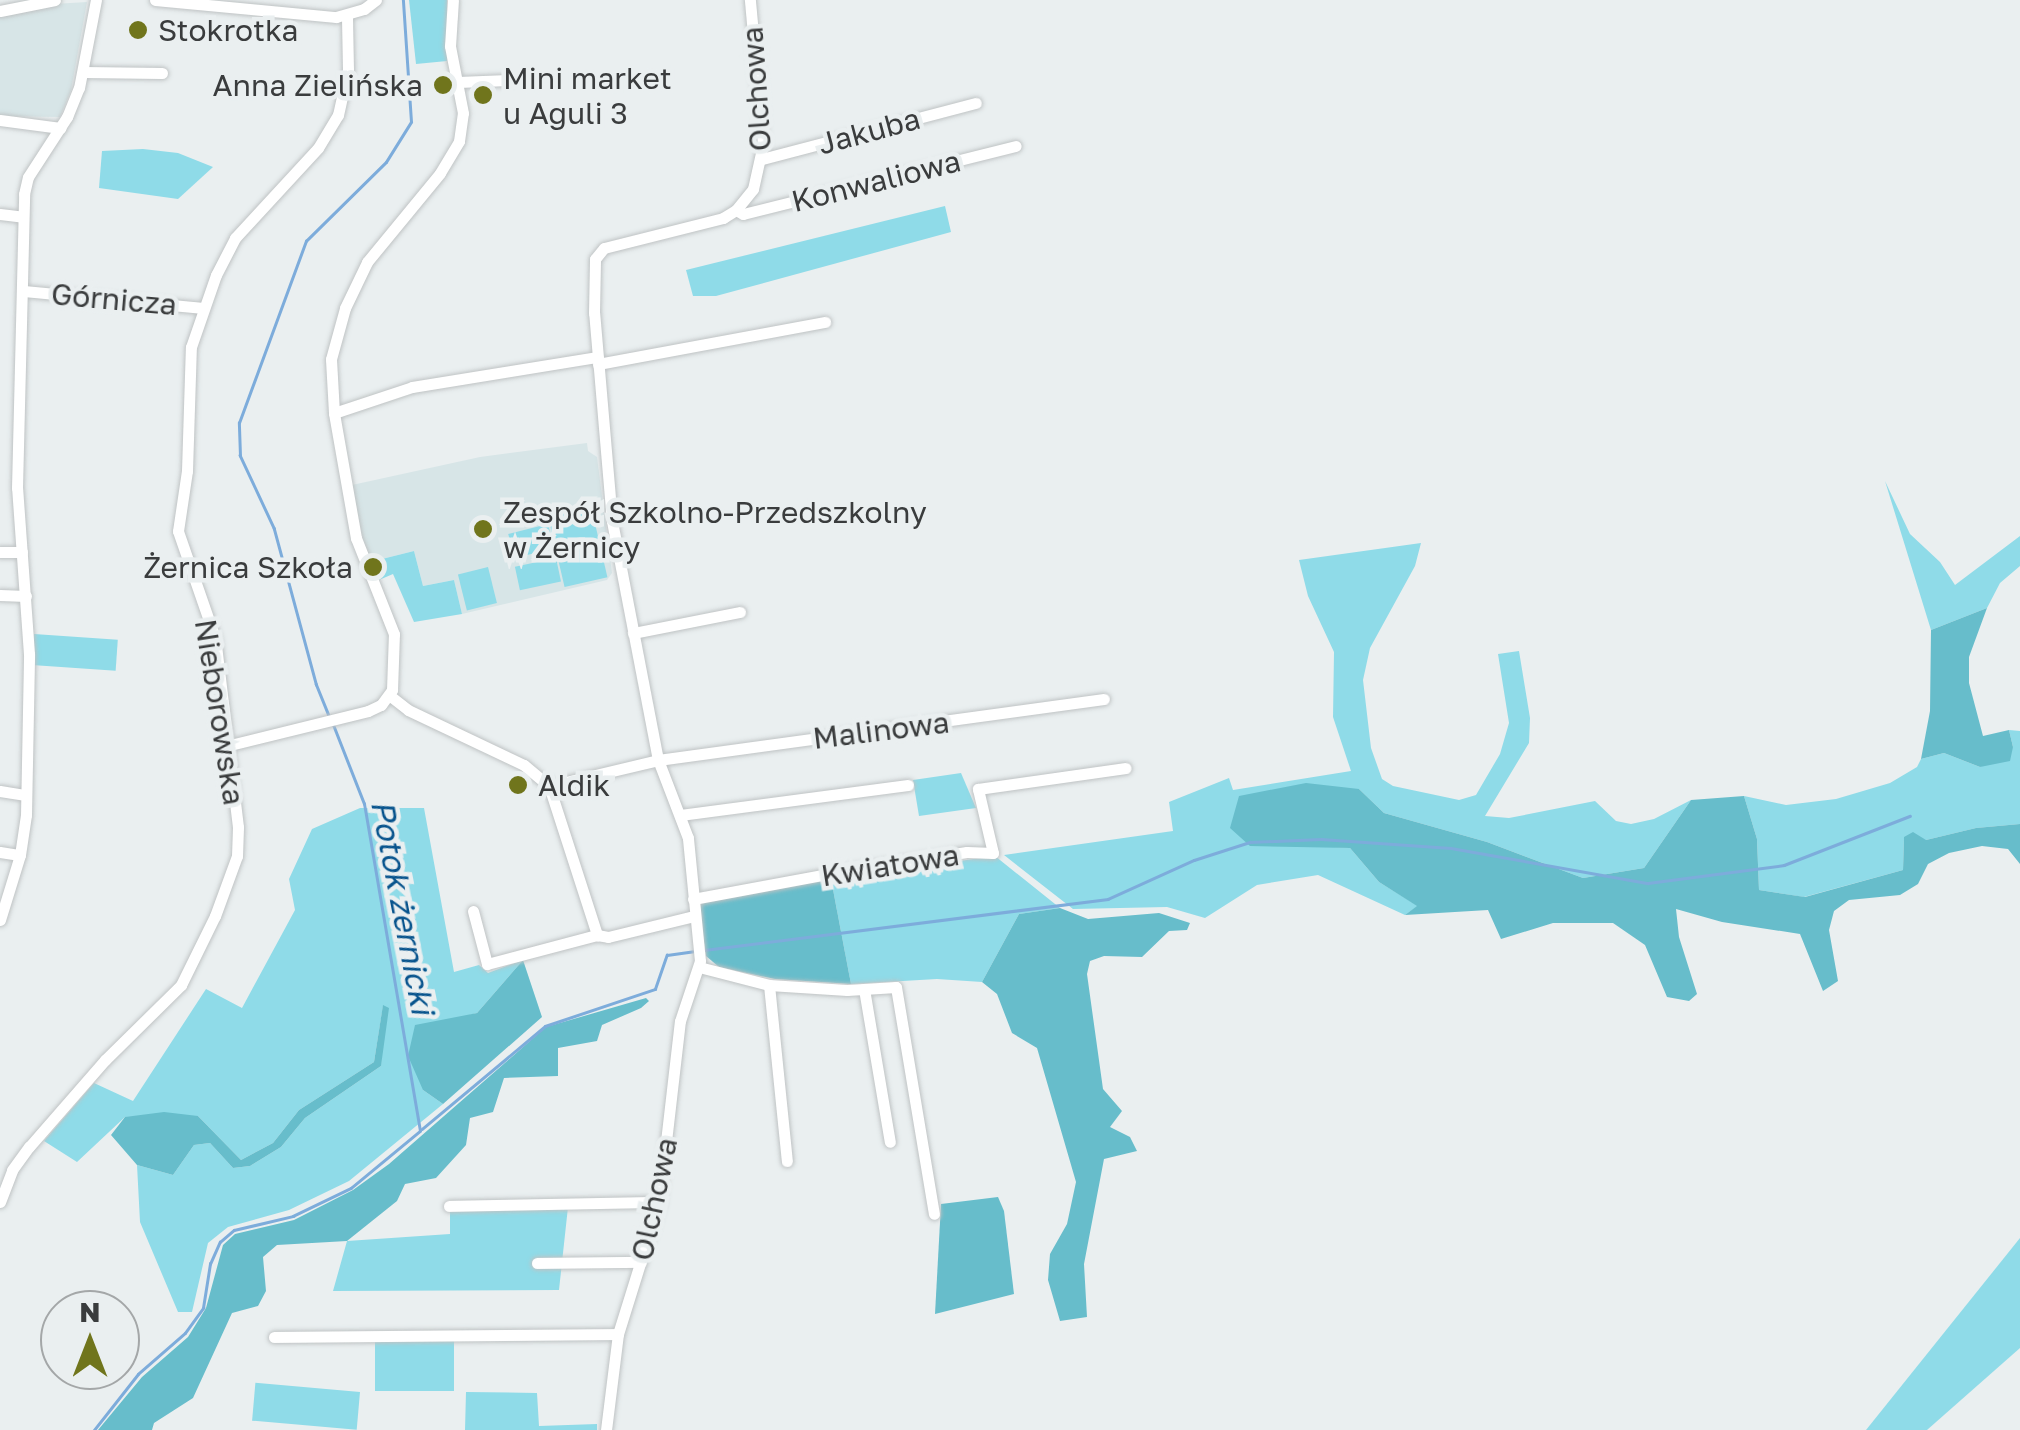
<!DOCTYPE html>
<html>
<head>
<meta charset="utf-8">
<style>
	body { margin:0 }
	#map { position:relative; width:2020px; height:1430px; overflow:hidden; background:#eaeff0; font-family:"Golos Text",sans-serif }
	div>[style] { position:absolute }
	.built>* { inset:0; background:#d7e5e7 }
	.green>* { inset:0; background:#8fdbe8; transform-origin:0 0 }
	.forest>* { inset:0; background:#67bdcb }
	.stream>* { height:2.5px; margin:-1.25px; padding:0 1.25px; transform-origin:1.25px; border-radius:1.25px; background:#7dacdb }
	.roads { filter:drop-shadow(0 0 2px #bfc3c4) drop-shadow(0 0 2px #bfc3c4) }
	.minor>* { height:11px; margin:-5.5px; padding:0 5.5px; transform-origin:5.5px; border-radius:5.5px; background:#fff }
	.dots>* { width:28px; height:28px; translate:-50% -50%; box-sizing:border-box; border:5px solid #eaeff0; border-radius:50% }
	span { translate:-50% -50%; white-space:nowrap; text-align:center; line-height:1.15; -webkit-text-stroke:9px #eaeff0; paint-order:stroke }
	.poi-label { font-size:30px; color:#3a3c3d }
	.left { translate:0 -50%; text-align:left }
	.right { translate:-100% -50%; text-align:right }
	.street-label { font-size:30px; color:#3a3c3d }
	.water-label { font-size:32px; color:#08548d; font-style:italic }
	.north { position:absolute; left:40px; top:1290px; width:100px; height:100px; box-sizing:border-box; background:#eaeff0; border:2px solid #a4a7a8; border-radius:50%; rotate:0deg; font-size:28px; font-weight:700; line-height:40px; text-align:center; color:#3a3c3d }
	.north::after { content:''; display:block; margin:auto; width:35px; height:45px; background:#70751c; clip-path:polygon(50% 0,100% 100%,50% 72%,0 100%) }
</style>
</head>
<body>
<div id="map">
	<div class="built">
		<i style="clip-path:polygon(87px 2px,71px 90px,60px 117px,0 116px,0 15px,38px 5px)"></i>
		<i style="clip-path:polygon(587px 443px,588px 451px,597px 457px,612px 573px,607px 580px,462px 614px,454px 580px,423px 586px,414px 551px,374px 561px,365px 550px,352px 485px,480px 457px)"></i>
	</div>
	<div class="green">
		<i style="clip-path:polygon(409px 0,447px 0,447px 61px,416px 64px)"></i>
		<i style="clip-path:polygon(143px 149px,178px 153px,213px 167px,178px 199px,99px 188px,102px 151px)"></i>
		<i style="clip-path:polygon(945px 206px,951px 232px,716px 296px,693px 296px,686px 270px)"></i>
		<i style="clip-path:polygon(1885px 481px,1910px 534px,1940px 562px,1955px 585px,2020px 536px,2020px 566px,2000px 583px,1987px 608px,1931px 630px)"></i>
		<i style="left:591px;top:506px;width:73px;height:44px;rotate:77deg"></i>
		<i style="left:548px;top:524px;width:25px;height:41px;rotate:76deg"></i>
		<i style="clip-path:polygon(1421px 543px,1415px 566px,1370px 648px,1363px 680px,1371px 748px,1382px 779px,1393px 786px,1459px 800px,1476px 795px,1500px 754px,1509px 723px,1498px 654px,1519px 651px,1530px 718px,1529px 743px,1485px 816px,1509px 818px,1595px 801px,1616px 821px,1631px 824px,1654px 819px,1691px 800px,1644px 868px,1583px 878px,1487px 842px,1384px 813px,1359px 789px,1303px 845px,1350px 848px,1379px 882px,1418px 906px,1405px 915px,1318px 875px,1257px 885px,1205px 918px,1167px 907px,1073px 909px,1004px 855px,1173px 831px,1169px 802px,1229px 778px,1233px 790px,1351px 771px,1333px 717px,1334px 652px,1308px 596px,1299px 560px)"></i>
		<i style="clip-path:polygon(414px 551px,423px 586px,454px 580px,462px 614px,414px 622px,393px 574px,379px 580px,374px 561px)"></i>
		<i style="left:556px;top:558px;width:24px;height:42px;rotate:78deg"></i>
		<i style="left:488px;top:567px;width:37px;height:31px;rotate:76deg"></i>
		<i style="left:34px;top:634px;width:84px;height:31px;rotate:4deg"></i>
		<i style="clip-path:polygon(2009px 730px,2020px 731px,2020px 824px,1976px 828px,1926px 840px,1904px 838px,1903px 870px,1804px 897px,1759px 890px,1757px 839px,1744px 796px,1786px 805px,1836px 799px,1890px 783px,1917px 767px,1921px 759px,1944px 753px,1980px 767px,2013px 747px)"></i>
		<i style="clip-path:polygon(961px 773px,976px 808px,919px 816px,913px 780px)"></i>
		<i style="clip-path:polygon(360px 808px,424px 808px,454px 972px,479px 965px,488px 973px,523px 960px,477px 1013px,436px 1024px,423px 1090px,443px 1104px,349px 1181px,289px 1210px,228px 1227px,208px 1243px,192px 1312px,178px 1312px,140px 1222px,137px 1165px,173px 1175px,194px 1145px,210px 1143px,233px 1168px,250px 1166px,281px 1147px,305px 1118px,381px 1066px,383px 1006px,374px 1062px,299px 1110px,273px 1143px,241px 1160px,198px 1116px,125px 1117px,77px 1162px,44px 1141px,94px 1083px,133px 1101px,206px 989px,242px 1008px,295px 910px,289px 879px,312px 829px)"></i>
		<i style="clip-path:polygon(995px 856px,1060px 908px,1019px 914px,982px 982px,937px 979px,851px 984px,831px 879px)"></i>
		<i style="clip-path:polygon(568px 1207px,559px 1290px,333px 1291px,347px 1241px,450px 1234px,450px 1209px)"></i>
		<i style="clip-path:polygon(2020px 1238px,2020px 1348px,1927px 1430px,1866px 1430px)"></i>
		<i style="left:454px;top:1338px;width:53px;height:79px;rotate:90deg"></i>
		<i style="left:360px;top:1392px;width:38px;height:105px;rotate:95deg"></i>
		<i style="clip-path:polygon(466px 1392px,537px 1393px,539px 1426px,597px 1424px,597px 1430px,465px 1430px)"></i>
	</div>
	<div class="forest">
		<i style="clip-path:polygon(1987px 608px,1969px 657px,1969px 683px,1983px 736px,2009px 730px,2013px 747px,2010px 761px,1980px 767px,1944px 753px,1921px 759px,1930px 711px,1931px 630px)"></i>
		<i style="clip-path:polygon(1306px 783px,1359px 789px,1384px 813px,1487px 842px,1583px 878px,1644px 868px,1691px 800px,1744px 796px,1757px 839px,1759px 890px,1805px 897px,1903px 870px,1904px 837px,1913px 832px,1926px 840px,1976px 828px,2020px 824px,2020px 864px,2008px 849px,1982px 846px,1949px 853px,1928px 864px,1918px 884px,1900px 895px,1849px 900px,1834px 911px,1829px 930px,1838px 981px,1823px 991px,1800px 934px,1722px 922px,1676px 909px,1679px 937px,1697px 994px,1689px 1001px,1667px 997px,1645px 945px,1613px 923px,1553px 923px,1501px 939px,1488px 910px,1405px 915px,1417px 906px,1379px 882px,1350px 848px,1250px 846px,1230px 828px,1239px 796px)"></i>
		<i style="clip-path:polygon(831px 879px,851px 984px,775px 979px,719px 967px,706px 956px,698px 902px)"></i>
		<i style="clip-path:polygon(1060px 908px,1088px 919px,1159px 913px,1190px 923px,1187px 930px,1169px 931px,1142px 957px,1104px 956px,1090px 961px,1087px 974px,1103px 1089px,1122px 1111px,1110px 1127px,1130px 1137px,1137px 1151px,1104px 1159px,1084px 1264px,1087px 1317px,1060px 1321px,1048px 1280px,1050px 1254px,1067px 1224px,1076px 1182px,1037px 1048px,1012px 1033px,997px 994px,982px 982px,1019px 914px)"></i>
		<i style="clip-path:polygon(523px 960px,542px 1017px,443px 1104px,423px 1090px,408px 1056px,415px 1025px,477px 1013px)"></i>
		<i style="clip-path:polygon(646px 998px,649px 1001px,641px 1008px,602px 1025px,597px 1041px,558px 1048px,558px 1076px,504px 1078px,493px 1112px,470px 1118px,466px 1145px,436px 1178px,405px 1184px,397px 1201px,347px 1241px,277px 1245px,263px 1257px,266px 1291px,258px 1306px,232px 1313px,193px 1398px,154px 1423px,152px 1430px,98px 1430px,142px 1377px,188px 1337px,206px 1308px,223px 1245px,235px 1234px,294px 1220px,353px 1190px,389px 1164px,546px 1027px)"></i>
		<i style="clip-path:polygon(383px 1005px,389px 1008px,381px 1066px,305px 1118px,281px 1147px,250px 1166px,233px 1168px,210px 1143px,194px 1145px,173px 1175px,137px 1165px,111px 1135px,125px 1117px,164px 1112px,198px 1116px,241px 1160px,273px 1143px,299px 1110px,374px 1062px)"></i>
		<i style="clip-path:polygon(998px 1197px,1004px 1211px,1014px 1294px,935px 1314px,941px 1204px)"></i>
	</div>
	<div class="stream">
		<i style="left:329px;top:717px;width:35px;rotate:-112deg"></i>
		<i style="left:316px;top:685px;width:162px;rotate:-105.1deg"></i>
		<i style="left:274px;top:529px;width:81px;rotate:-115deg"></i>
		<i style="left:240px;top:456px;width:33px;rotate:-92deg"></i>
		<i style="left:239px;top:423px;width:194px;rotate:-69.8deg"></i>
		<i style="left:306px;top:241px;width:112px;rotate:-44.6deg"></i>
		<i style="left:386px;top:162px;width:47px;rotate:-58deg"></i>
		<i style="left:411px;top:122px;width:122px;rotate:-93.8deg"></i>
		<i style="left:704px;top:950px;width:407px;rotate:-7.2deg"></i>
		<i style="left:1108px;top:899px;width:94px;rotate:-24.4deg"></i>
		<i style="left:1194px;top:860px;width:59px;rotate:-17.8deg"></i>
		<i style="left:1250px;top:842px;width:71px;rotate:-2.4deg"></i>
		<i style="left:1321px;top:839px;width:130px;rotate:4deg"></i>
		<i style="left:1451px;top:848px;width:200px;rotate:10.1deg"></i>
		<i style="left:1648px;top:883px;width:137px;rotate:-7.5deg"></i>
		<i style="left:1784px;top:865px;width:135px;rotate:-21.3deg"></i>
		<i style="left:422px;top:1129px;width:160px;rotate:-39.9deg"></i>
		<i style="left:545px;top:1026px;width:116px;rotate:-18.6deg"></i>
		<i style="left:655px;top:989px;width:36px;rotate:-71deg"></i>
		<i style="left:667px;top:955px;width:30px;rotate:-8deg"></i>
		<i style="left:94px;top:1430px;width:71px;rotate:-51.8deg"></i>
		<i style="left:138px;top:1374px;width:62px;rotate:-41.1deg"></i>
		<i style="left:185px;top:1333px;width:31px;rotate:-54deg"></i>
		<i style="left:203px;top:1308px;width:45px;rotate:-81deg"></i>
		<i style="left:210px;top:1264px;width:24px;rotate:-66deg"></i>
		<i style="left:220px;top:1242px;width:18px;rotate:-41deg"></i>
		<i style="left:234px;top:1230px;width:61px;rotate:-13.3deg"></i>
		<i style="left:293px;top:1216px;width:64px;rotate:-25.8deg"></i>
		<i style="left:351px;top:1188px;width:89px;rotate:-39.6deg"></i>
		<i style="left:420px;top:1131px;width:332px;rotate:-99.7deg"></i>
		<i style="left:364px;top:804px;width:85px;rotate:-111.4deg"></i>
	</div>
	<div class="roads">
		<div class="minor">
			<i style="left:155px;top:0;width:182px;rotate:5.4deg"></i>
			<i style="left:336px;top:17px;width:29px;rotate:-16deg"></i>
			<i style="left:364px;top:9px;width:15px;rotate:-37deg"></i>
			<i style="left:0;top:11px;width:56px;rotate:-11.3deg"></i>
			<i style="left:83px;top:72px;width:79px;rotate:0.7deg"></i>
			<i style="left:458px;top:82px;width:50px;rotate:-2.3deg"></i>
			<i style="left:0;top:120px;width:61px;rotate:7.6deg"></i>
			<i style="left:762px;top:159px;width:221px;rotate:-14.7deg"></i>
			<i style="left:736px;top:210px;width:8px;rotate:30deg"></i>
			<i style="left:743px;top:214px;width:281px;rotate:-14deg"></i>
			<i style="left:0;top:214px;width:23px;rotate:7deg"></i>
			<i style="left:24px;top:291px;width:180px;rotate:5.4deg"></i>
			<i style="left:598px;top:364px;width:231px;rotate:-10.5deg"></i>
			<i style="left:334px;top:413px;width:82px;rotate:-18.4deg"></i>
			<i style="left:412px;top:387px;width:188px;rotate:-9.2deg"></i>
			<i style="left:0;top:552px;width:22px"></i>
			<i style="left:0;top:595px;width:26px;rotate:2deg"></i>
			<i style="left:633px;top:633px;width:109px;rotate:-11.1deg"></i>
			<i style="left:389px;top:695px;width:24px;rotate:38deg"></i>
			<i style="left:408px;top:710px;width:128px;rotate:25.4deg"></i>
			<i style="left:524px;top:765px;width:33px;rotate:40deg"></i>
			<i style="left:549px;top:786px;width:112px;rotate:-13.4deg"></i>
			<i style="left:658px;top:760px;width:450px;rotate:-7.8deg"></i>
			<i style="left:226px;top:746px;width:146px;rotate:-13.8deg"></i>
			<i style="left:368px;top:711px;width:14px;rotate:-25deg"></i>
			<i style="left:381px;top:705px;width:19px;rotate:-54deg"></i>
			<i style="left:392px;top:690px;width:56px;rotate:-88deg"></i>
			<i style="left:394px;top:634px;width:103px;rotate:-111.6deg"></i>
			<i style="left:356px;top:538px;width:127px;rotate:-100deg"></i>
			<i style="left:334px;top:413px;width:54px;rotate:-93.2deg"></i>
			<i style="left:331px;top:359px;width:53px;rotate:-74.6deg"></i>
			<i style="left:345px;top:308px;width:51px;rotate:-64.4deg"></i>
			<i style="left:367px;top:262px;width:115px;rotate:-50.6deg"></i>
			<i style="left:440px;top:173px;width:37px;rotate:-59deg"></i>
			<i style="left:459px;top:141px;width:28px;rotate:-82deg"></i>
			<i style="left:463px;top:113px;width:68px;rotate:-101deg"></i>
			<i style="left:450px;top:46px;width:46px;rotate:-86.3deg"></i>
			<i style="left:549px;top:786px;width:157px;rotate:72.1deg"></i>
			<i style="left:597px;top:935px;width:11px;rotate:10deg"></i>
			<i style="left:608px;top:937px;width:89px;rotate:-13.7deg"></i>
			<i style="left:0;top:791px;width:26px;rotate:9deg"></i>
			<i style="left:680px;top:815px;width:230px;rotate:-7.5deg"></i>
			<i style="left:0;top:852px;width:20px;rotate:9deg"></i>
			<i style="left:693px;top:899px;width:154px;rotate:-10.5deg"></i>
			<i style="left:844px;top:871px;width:124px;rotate:-8.8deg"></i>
			<i style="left:967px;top:852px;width:26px;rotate:2deg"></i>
			<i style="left:993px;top:853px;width:66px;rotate:-103.2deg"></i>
			<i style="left:978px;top:789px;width:149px;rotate:-8.1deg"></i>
			<i style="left:473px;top:911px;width:55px;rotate:75.2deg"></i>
			<i style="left:487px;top:964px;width:114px;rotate:-14.8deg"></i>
			<i style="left:0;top:920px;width:68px;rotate:-72.9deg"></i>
			<i style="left:20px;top:855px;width:40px;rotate:-81.5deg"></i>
			<i style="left:26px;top:815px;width:161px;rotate:-88.9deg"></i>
			<i style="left:29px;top:654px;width:166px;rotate:-94.1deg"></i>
			<i style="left:17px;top:488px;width:294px;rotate:-88.6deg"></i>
			<i style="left:24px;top:194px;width:17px;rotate:-77deg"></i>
			<i style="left:28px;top:177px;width:72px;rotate:-57deg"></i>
			<i style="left:67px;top:117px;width:31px;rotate:-68deg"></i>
			<i style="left:79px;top:88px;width:90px;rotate:-79.1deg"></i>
			<i style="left:699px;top:967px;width:72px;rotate:14.4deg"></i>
			<i style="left:769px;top:985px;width:78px;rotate:3.7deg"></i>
			<i style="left:847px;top:990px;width:49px;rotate:-3.5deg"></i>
			<i style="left:896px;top:987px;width:230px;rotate:80.5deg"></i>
			<i style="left:769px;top:985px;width:177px;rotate:84.2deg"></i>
			<i style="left:864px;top:989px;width:155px;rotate:80.4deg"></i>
			<i style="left:0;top:1202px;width:34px;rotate:-69deg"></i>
			<i style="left:12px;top:1170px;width:29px;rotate:-54deg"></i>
			<i style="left:29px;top:1147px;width:116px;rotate:-48.9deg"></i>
			<i style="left:105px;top:1060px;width:107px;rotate:-44.6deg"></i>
			<i style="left:181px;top:985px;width:77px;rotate:-63.8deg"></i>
			<i style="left:215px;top:916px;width:64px;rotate:-69.9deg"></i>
			<i style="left:237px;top:856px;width:29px;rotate:-88deg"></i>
			<i style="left:238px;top:827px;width:190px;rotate:-96.9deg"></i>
			<i style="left:215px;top:638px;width:113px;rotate:-109.1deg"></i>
			<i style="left:178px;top:531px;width:61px;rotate:-81.5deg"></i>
			<i style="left:187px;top:471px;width:124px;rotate:-88.2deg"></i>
			<i style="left:191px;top:347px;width:76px;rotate:-70.9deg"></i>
			<i style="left:216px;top:275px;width:42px;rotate:-62.8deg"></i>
			<i style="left:235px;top:238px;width:122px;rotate:-47.3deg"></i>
			<i style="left:318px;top:148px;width:39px;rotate:-59deg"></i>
			<i style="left:338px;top:115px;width:46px;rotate:-77.5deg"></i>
			<i style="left:348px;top:70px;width:54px;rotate:-91.1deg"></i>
			<i style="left:449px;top:1206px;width:210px;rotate:-1.1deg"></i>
			<i style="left:537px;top:1263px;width:104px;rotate:-0.6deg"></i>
			<i style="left:274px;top:1337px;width:344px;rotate:-0.5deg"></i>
			<i style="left:606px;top:1430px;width:97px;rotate:-82.9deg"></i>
			<i style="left:618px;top:1334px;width:138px;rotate:-72.7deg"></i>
			<i style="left:659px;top:1202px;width:182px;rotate:-83.4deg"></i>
			<i style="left:680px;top:1021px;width:63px;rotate:-71.6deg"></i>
			<i style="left:700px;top:961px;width:124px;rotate:-95.6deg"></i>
			<i style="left:688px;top:838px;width:84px;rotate:-111deg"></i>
			<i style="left:658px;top:760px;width:243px;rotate:-100.9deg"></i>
			<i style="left:612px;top:521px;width:209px;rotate:-94.9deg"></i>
			<i style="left:594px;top:313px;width:54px;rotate:-88.9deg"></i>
			<i style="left:595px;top:259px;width:14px;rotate:-51deg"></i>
			<i style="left:604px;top:248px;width:123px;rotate:-14.1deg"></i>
			<i style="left:723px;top:218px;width:15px;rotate:-32deg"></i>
			<i style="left:736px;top:210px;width:27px;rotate:-51deg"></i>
			<i style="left:753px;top:189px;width:46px;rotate:-77.5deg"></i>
			<i style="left:763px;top:144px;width:145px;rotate:-95.2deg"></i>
		</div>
	</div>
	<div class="dots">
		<i style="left:138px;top:30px;background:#70751c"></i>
		<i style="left:443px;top:85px;background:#70751c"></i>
		<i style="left:483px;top:95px;background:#70751c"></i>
		<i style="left:483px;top:529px;background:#70751c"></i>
		<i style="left:373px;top:567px;background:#70751c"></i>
		<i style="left:518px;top:785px;background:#70751c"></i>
	</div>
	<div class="poi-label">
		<span class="left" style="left:158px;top:30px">Stokrotka</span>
		<span class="left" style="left:503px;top:95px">Mini market<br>u Aguli 3</span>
		<span class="right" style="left:423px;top:85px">Anna Zielińska</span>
		<span class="left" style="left:503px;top:529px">Zespół Szkolno-Przedszkolny<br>w Żernicy</span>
		<span class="right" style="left:353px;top:567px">Żernica Szkoła</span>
		<span class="left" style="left:538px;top:785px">Aldik</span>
	</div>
	<div class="street-label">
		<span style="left:756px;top:89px;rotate:-94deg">Olchowa</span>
		<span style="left:869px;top:131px;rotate:-15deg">Jakuba</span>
		<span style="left:876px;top:181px;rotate:-14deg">Konwaliowa</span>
		<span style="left:114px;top:299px;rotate:5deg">Górnicza</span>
		<span style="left:220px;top:712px;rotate:81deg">Nieborowska</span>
		<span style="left:881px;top:730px;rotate:-7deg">Malinowa</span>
		<span style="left:890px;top:865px;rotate:-9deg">Kwiatowa</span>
		<span style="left:654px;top:1199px;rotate:-78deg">Olchowa</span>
	</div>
	<div class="water-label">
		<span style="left:403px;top:907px;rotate:79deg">Potok żernicki</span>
	</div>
	<div class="north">N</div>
</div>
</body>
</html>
